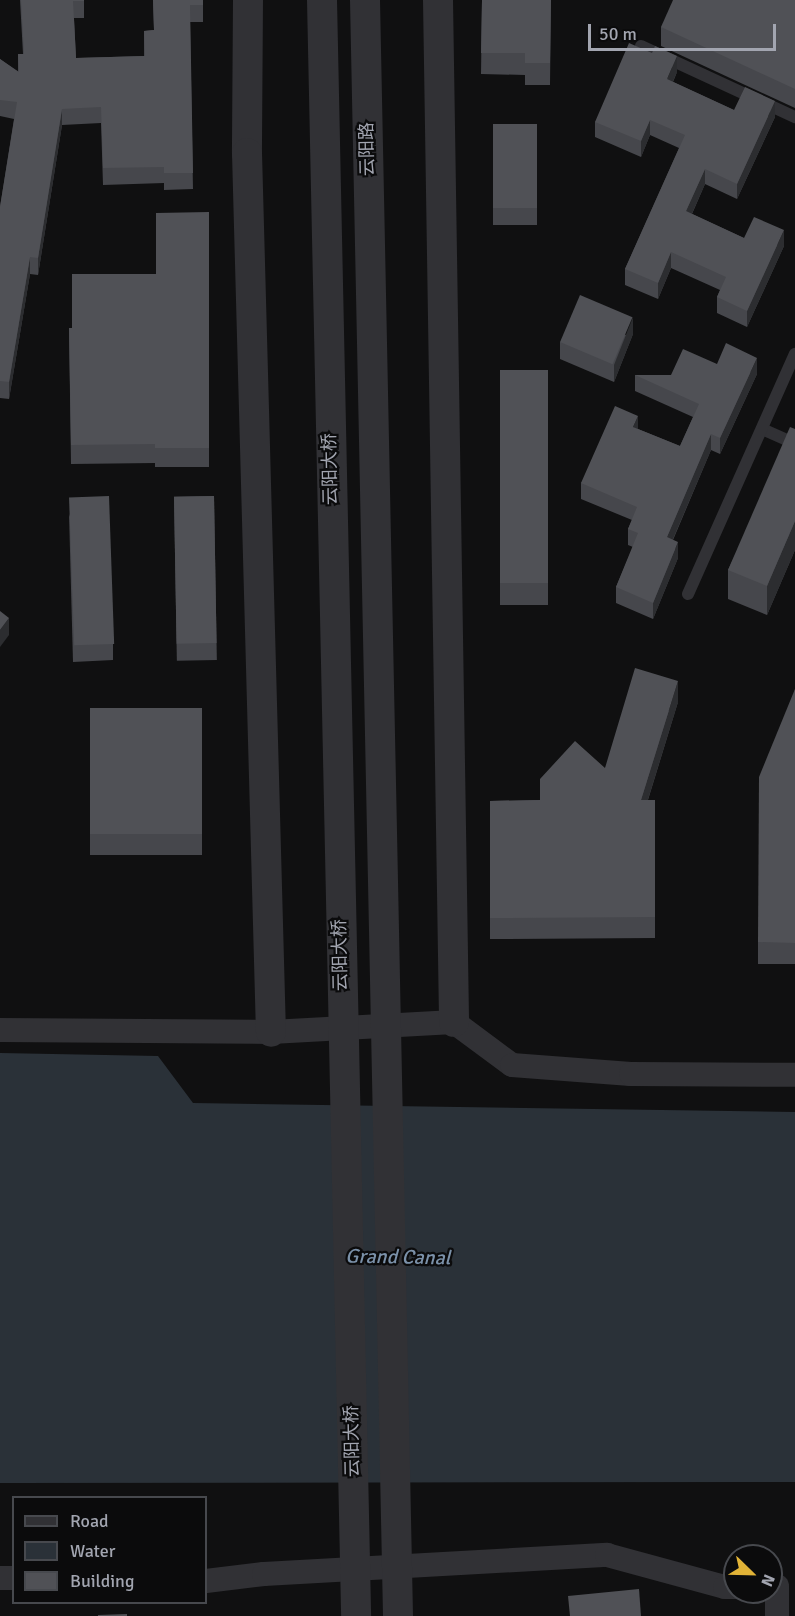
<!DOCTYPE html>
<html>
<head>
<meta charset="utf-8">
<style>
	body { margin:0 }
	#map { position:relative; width:795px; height:1616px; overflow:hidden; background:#101011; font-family:Signika,"Noto Sans SC",sans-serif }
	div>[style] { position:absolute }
	.water>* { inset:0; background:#2a3138 }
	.service>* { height:12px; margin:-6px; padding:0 6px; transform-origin:6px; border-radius:6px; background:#313135 }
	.minor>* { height:24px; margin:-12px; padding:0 12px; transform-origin:12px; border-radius:12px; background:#313135 }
	.tertiary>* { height:30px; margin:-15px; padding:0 15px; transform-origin:15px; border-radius:15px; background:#313135 }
	.wall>* { inset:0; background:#46474c; transform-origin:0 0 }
	.shaded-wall>* { inset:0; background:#2c2d30 }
	.building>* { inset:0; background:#505156; transform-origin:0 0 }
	span { translate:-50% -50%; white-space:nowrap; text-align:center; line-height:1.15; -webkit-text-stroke:4.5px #0b0b0c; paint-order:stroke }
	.street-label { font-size:18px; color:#a2a5b0 }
	.water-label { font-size:20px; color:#7b91a9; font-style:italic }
	.legend { position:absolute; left:12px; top:1496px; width:195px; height:108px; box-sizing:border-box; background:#0b0b0c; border:2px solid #47494e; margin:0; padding:8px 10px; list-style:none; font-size:18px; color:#a2a5b0 }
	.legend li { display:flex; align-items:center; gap:12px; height:30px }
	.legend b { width:30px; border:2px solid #47494e }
	.north { position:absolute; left:723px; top:1544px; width:60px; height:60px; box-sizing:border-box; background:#0b0b0c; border:2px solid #47494e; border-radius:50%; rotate:113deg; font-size:16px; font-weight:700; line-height:24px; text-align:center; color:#a2a5b0 }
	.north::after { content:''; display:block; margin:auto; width:21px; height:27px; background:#e1b337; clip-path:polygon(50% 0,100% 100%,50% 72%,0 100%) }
	.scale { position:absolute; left:588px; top:24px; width:188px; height:27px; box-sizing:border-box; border:3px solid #a2a5b0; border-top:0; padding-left:8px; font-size:18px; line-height:21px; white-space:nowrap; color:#a2a5b0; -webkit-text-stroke:4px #0b0b0c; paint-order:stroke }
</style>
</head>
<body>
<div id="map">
	<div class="water">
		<i style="clip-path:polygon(0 1053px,158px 1056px,193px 1103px,795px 1112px,795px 1482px,0 1483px)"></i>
	</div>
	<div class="service">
		<i style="left:641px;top:46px;width:170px;rotate:24.8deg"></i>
		<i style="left:762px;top:429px;width:36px;rotate:24deg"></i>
		<i style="left:688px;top:594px;width:263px;rotate:-66deg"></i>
	</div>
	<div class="minor">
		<i style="left:0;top:1030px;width:271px;rotate:0.4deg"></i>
		<i style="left:271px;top:1032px;width:183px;rotate:-3.1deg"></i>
		<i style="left:454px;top:1022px;width:72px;rotate:36.6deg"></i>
		<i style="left:512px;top:1065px;width:119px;rotate:4.3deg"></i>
		<i style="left:631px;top:1074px;width:164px;rotate:0.3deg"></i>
		<i style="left:0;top:1578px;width:14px"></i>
		<i style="left:206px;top:1581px;width:58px;rotate:-6.9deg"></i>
		<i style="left:264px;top:1574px;width:344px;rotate:-3.2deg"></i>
		<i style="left:607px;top:1555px;width:122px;rotate:15.2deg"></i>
		<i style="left:725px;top:1587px;width:10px"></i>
		<i style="left:777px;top:1616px;width:30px;rotate:-90deg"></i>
	</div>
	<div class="tertiary">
		<i style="left:248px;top:0;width:153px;rotate:90.4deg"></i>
		<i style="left:247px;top:153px;width:879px;rotate:88.44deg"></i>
		<i style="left:322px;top:0;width:1616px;rotate:88.79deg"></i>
		<i style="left:365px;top:0;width:1616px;rotate:88.83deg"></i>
		<i style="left:438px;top:0;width:1022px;rotate:89.1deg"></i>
	</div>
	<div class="wall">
		<i style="clip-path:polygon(20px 0,84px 0,84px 18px,74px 18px,76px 58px,144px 56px,144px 31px,154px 30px,153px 0,203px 0,203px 22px,190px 22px,193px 189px,164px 190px,164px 183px,103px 185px,101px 123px,62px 125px,38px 275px,30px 274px,9px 399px,0 398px,0 207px,14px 119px,0 116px,0 59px,18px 72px,18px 54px,23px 54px)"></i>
		<i style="clip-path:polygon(482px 0,551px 0,550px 85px,525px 85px,525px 75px,481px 74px)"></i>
		<i style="clip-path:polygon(795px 0,795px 108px,661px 46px,661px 27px)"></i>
		<i style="clip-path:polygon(677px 72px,673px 82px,734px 110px,775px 117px,737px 199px,705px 184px,692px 214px,744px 238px,784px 246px,747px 327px,717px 313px,717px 297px,720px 290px,671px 268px,658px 299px,625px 285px,625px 269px,679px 148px,650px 135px,641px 157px,595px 137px,595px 122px)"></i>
		<i style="left:537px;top:124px;width:101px;height:44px;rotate:90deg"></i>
		<i style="clip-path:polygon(209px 212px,209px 467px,155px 467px,155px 463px,71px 464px,69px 328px,72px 328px,156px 274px)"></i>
		<i style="clip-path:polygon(633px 334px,614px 382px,560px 359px,560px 342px)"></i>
		<i style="clip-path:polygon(717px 364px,757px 374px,720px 454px,711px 450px,673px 540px,678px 558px,653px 619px,616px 603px,616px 587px,633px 547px,628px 545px,628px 529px,632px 520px,581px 499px,581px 483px,638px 429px,680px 446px,693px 417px,635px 391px,635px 375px,671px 375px)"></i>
		<i style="left:500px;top:370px;width:48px;height:235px"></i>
		<i style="clip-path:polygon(795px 429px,795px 550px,767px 615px,728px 599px,728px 570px)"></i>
		<i style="left:214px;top:496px;width:164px;height:40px;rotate:89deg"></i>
		<i style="clip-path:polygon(69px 514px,113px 644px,113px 660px,73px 662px)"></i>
		<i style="clip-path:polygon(795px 689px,795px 964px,758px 964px,758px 942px)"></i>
		<i style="clip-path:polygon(678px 702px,648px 800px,655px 800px,655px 938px,490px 939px,490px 801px,540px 800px,605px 768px)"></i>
		<i style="left:202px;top:708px;width:147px;height:112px;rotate:90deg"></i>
	</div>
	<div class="shaded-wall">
		<i style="clip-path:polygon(677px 56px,677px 72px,667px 95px,667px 79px)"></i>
		<i style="clip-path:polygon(775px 101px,775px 117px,737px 199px,737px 184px)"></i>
		<i style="clip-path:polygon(62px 109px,62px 125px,38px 275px,38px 258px)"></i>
		<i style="clip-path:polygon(650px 120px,650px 135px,641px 157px,641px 141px)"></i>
		<i style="clip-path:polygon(705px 169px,705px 184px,686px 227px,686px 211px)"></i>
		<i style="clip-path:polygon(784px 230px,784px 246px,747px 327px,747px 311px)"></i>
		<i style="clip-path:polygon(671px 252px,671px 268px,658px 299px,658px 283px)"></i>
		<i style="clip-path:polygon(30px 257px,30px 274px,9px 399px,9px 382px)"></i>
		<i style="clip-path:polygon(633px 317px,633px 334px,614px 382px,614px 365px)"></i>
		<i style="clip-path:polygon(757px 358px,757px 374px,720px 454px,720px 438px)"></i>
		<i style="clip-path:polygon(638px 416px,638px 432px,633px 427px)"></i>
		<i style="clip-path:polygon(711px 434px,711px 450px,667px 553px,667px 537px)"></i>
		<i style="clip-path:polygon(795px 521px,795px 550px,767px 615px,767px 586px)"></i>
		<i style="clip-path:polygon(678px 542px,678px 558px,653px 619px,653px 603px)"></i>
		<i style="clip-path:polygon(9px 618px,9px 635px,0 647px,0 630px)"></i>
		<i style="clip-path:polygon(678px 681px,678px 702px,641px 822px,641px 800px)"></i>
	</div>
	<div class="building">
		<i style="clip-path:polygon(21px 0,84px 0,84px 1px,73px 1px,76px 58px,145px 56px,144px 31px,154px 30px,153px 0,203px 0,203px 5px,190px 5px,193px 173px,164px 173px,164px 167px,103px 168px,101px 107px,62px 109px,38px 258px,30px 257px,9px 382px,0 381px,0 207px,17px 102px,0 100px,0 59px,19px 72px,18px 54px,24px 54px)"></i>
		<i style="clip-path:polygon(482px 0,551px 0,550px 63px,525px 63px,525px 53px,481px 53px)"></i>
		<i style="clip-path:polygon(673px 0,795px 0,795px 89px,661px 27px)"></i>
		<i style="clip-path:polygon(629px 43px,652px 53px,655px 46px,677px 56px,667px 79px,734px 110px,745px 87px,775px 101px,737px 184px,705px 169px,686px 211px,744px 238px,754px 217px,784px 230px,747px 311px,717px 297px,726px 277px,671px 252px,658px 283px,625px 269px,685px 135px,650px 120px,641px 141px,595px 122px)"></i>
		<i style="left:537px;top:124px;width:84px;height:44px;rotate:90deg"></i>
		<i style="clip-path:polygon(209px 212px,209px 448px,155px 448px,155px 444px,71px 445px,69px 328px,72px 328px,72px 274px,156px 274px,156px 213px)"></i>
		<i style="left:580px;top:295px;width:57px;height:51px;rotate:23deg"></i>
		<i style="clip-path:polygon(726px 343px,757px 358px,720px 438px,711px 434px,667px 537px,678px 542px,653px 603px,616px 587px,638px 533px,628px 529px,637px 507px,581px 483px,615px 406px,638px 416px,633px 427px,680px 446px,699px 404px,635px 375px,671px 375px,683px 349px,717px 364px)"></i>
		<i style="left:500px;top:370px;width:48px;height:213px"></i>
		<i style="clip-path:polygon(790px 427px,795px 429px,795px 521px,767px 586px,728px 570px)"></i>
		<i style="left:109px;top:496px;width:148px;height:40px;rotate:88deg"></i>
		<i style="left:214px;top:496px;width:147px;height:40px;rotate:89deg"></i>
		<i style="clip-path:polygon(0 611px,9px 618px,0 630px)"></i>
		<i style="clip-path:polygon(635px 668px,678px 681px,641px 800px,655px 800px,655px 917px,490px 918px,490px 801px,540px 800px,540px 779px,575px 741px,605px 768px)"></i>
		<i style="clip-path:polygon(795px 689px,795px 943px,758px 942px,759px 777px)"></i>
		<i style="left:202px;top:708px;width:126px;height:112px;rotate:90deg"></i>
		<i style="clip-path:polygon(639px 1589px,641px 1616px,570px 1616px,568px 1596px)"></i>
		<i style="clip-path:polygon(127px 1614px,127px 1616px,98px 1616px,98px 1615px)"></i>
	</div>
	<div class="street-label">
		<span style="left:367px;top:149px;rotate:-91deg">云阳路</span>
		<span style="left:330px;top:469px;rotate:-91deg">云阳大桥</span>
		<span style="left:340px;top:955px;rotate:-91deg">云阳大桥</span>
		<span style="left:352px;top:1441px;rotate:-91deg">云阳大桥</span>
	</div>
	<div class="water-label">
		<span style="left:398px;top:1257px;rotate:1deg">Grand Canal</span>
	</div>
	<ul class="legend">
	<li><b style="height:8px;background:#313135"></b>Road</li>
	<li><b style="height:16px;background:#2a3138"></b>Water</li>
	<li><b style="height:16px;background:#505156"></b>Building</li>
	</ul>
	<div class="north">N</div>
	<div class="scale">50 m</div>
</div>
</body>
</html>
